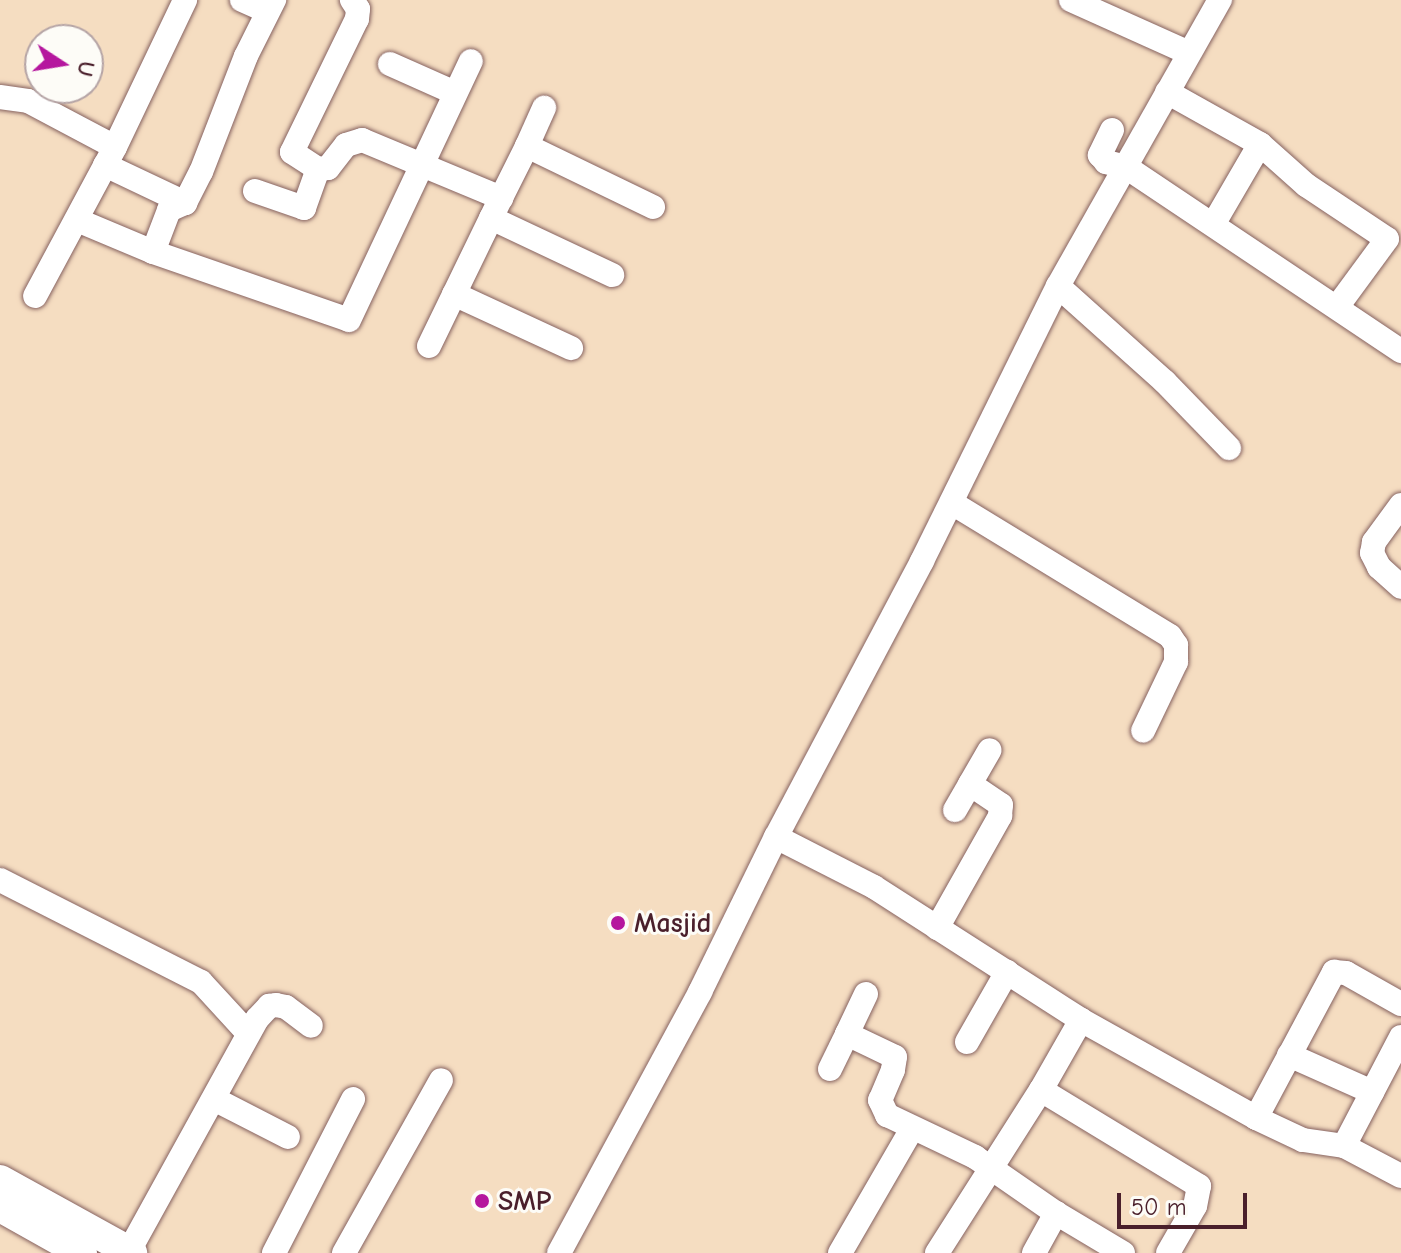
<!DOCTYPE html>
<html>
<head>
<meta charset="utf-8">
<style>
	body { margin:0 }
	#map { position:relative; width:1401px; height:1253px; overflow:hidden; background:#f5ddc1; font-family:"Comic Neue",sans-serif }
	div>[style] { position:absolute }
	.roads { filter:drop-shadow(0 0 2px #866260) drop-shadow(0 0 2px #866260) }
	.minor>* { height:24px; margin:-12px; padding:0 12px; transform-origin:12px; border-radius:12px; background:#fff }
	.major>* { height:30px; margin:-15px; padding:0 15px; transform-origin:15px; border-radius:15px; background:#fff }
	.dots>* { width:22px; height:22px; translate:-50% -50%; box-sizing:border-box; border:4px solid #fdfcf7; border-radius:50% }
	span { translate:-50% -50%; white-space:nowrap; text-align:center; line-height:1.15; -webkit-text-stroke:6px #fdfcf7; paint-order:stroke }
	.poi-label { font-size:28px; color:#4a1f2b; font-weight:700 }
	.left { translate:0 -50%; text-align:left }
	.north { position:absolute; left:24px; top:24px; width:80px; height:80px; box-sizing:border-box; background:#fdfcf7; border:2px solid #b5a4a5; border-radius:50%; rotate:102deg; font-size:22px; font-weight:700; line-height:32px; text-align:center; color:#4a1f2b }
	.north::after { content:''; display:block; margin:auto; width:28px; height:36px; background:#b5179e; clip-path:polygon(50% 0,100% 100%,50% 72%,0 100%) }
	.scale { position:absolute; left:1117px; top:1193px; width:130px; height:36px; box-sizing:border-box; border:4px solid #4a1f2b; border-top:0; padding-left:10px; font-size:24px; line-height:28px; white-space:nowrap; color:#4a1f2b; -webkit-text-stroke:6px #fdfcf7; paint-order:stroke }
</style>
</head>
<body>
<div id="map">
	<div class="roads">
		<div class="minor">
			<i style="left:242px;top:0;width:27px;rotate:24deg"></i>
			<i style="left:1071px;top:0;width:129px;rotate:24.2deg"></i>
			<i style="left:390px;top:64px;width:71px;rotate:24deg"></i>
			<i style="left:1167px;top:92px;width:107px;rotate:29.2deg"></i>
			<i style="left:1260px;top:144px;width:62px;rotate:41.7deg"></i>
			<i style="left:1306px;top:185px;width:97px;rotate:33.7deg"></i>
			<i style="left:1387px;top:239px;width:84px;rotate:126.3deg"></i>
			<i style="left:0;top:97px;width:28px;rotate:8deg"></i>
			<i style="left:28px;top:101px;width:98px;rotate:27.9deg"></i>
			<i style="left:115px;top:147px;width:169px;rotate:118.2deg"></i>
			<i style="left:1112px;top:130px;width:28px;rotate:116deg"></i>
			<i style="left:1100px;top:155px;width:9px;rotate:49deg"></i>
			<i style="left:1106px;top:162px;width:21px;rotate:14deg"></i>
			<i style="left:1126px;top:167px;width:331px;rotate:33.8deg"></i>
			<i style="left:527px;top:146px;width:42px;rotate:-65.9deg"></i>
			<i style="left:115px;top:147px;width:163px;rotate:-64.5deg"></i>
			<i style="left:105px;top:165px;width:89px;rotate:25.4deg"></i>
			<i style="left:318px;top:169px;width:31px;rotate:-147deg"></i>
			<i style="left:292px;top:152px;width:148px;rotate:-64deg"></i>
			<i style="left:357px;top:19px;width:10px;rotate:-84deg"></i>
			<i style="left:358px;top:9px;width:11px;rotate:-124deg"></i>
			<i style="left:255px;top:191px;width:52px;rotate:19.1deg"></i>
			<i style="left:304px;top:208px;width:41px;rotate:-70.3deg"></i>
			<i style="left:318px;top:169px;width:10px;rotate:-6deg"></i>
			<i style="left:328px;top:168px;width:29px;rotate:-52deg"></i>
			<i style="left:346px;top:145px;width:17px;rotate:-17deg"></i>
			<i style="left:362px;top:140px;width:151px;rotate:22.6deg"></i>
			<i style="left:501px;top:198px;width:58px;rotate:-63.4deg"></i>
			<i style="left:527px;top:146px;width:140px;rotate:25.8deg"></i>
			<i style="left:491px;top:218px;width:134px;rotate:25.2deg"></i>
			<i style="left:77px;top:220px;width:82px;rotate:22.8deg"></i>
			<i style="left:153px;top:252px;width:207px;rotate:19.1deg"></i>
			<i style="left:349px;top:320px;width:286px;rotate:-64.8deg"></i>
			<i style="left:1214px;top:223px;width:91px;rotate:-59.8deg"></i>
			<i style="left:153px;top:252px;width:45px;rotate:-69.1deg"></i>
			<i style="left:169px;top:210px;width:17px;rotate:-24deg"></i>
			<i style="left:185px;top:203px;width:35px;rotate:-63deg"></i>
			<i style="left:201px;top:172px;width:124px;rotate:-68.8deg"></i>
			<i style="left:246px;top:56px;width:63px;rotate:-63.4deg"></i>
			<i style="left:1058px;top:286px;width:144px;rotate:41.9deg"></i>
			<i style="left:1165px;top:382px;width:92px;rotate:45.9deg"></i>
			<i style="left:454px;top:294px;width:129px;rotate:24.8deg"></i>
			<i style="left:429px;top:346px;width:165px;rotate:-64.1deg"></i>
			<i style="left:952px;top:503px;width:255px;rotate:31.4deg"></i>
			<i style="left:1170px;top:636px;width:11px;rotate:56deg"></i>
			<i style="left:1176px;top:645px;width:17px;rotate:90deg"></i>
			<i style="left:1176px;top:662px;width:76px;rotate:115.6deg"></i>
			<i style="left:1401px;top:505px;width:46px;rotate:126.1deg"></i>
			<i style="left:1374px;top:542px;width:11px;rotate:100deg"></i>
			<i style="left:1372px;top:553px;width:16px;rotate:63deg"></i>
			<i style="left:1379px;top:567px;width:30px;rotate:42deg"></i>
			<i style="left:955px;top:810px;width:30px;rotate:-60deg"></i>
			<i style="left:776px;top:837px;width:110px;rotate:27deg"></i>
			<i style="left:874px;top:887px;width:246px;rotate:32.7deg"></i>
			<i style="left:1081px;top:1020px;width:201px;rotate:29.2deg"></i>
			<i style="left:1256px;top:1118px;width:166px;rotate:-61.9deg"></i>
			<i style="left:1334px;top:972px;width:12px;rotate:5deg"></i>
			<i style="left:1346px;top:973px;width:63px;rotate:29.4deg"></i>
			<i style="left:0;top:880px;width:225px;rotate:26.9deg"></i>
			<i style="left:201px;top:982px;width:68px;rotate:47.4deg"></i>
			<i style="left:937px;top:928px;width:129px;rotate:-60.6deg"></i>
			<i style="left:1000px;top:816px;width:11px;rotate:-85deg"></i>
			<i style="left:1001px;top:805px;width:37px;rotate:-146deg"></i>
			<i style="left:970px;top:784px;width:39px;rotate:-60deg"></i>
			<i style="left:866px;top:994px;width:44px;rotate:115.4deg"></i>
			<i style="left:847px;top:1034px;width:53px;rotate:25.6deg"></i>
			<i style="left:895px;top:1057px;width:13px;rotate:99deg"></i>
			<i style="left:893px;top:1070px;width:33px;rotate:113deg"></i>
			<i style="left:880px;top:1100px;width:17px;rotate:65deg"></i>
			<i style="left:887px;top:1115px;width:98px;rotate:25.5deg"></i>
			<i style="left:975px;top:1157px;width:98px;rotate:34.7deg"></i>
			<i style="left:1056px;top:1213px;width:78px;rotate:30.8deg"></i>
			<i style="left:967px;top:1042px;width:81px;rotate:-60.3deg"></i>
			<i style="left:1289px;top:1055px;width:91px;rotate:24deg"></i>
			<i style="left:830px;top:1069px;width:39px;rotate:-64deg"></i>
			<i style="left:1041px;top:1090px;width:185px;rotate:31.3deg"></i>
			<i style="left:1199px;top:1186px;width:20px;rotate:101deg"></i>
			<i style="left:1195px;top:1206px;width:54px;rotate:119.9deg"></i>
			<i style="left:214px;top:1099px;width:83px;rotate:27.2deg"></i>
			<i style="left:1256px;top:1118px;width:52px;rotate:25.1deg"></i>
			<i style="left:1303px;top:1140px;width:41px;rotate:8.3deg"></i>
			<i style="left:1344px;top:1146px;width:64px;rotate:27.8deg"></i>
			<i style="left:1344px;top:1146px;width:123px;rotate:-62.4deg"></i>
			<i style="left:129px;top:1251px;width:265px;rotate:-61.1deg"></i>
			<i style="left:257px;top:1019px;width:18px;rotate:-47deg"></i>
			<i style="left:269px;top:1006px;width:7px;rotate:-8deg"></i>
			<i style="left:276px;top:1005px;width:10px;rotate:11deg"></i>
			<i style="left:286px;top:1007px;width:31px;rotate:37deg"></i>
			<i style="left:274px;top:1253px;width:173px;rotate:-62.8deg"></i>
			<i style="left:344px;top:1253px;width:198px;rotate:-60.7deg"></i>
			<i style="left:559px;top:1253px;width:297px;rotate:-61.6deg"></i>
			<i style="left:700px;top:992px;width:173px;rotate:-63.9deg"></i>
			<i style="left:776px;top:837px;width:312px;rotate:-62.1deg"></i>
			<i style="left:922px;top:561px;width:307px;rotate:-63.7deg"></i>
			<i style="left:1058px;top:286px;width:329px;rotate:-60.5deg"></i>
			<i style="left:840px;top:1253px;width:143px;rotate:-59.9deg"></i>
			<i style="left:937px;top:1253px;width:193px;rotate:-57.5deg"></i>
			<i style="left:1041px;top:1090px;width:81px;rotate:-60.3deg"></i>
			<i style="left:1034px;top:1253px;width:46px;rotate:-61.2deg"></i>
		</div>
		<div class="major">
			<i style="left:0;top:1180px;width:151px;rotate:28.9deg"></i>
			<i style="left:0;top:1207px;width:94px;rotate:29.3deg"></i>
		</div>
	</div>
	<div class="dots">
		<i style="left:618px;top:923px;background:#b5179e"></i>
		<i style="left:482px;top:1201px;background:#b5179e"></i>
	</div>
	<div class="poi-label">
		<span class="left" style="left:634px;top:923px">Masjid</span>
		<span class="left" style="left:498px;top:1201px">SMP</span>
	</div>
	<div class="north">U</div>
	<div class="scale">50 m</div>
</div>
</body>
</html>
